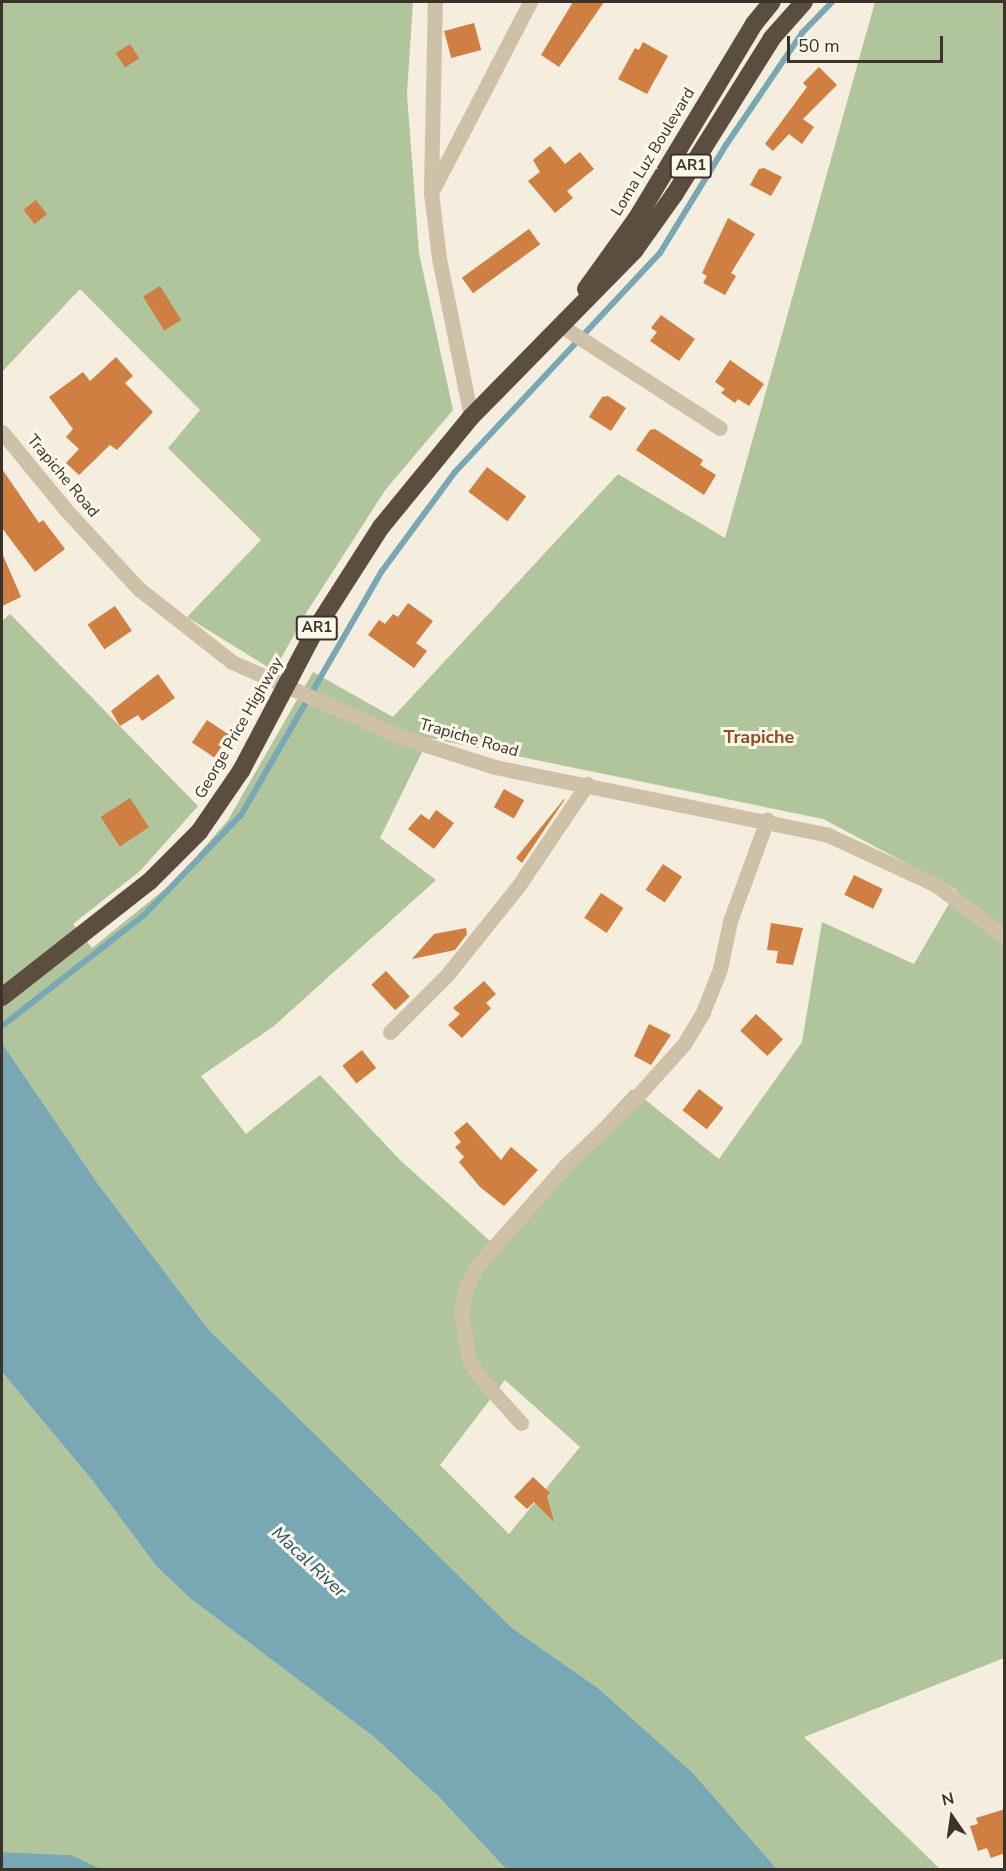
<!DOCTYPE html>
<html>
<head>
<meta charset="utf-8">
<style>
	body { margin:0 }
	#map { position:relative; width:1006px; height:1871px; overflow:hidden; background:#f5eede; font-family:"Nunito Sans",sans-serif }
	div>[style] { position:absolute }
	.green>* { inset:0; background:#b0c59c }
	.water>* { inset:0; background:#7aa7b4 }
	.stream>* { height:6px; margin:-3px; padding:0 3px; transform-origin:3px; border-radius:3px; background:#7aa7b4 }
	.building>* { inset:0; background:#cf7f41; transform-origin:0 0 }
	.minor>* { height:15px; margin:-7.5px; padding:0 7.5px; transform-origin:7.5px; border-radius:7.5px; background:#cec1a8 }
	.highway>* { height:18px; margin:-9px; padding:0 9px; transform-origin:9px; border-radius:9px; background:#5c4e3f }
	span { translate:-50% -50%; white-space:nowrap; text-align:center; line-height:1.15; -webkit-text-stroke:6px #fbf7eb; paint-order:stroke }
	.shield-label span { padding:2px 4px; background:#fbf7eb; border:2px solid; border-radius:4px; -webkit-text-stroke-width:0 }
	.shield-label { font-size:15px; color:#3b3229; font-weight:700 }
	.street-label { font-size:16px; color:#3b3229 }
	.neighbourhood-label { font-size:18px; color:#914d1b; font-weight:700 }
	.water-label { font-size:18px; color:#1b4e60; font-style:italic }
	.frame { position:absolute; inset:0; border:3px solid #3b3229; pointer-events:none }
	.north { position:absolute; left:922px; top:1787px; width:60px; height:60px; -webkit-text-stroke:4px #fbf7eb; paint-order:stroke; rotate:347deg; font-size:16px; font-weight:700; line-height:24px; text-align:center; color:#3b3229 }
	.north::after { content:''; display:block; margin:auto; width:21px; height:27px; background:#3b3229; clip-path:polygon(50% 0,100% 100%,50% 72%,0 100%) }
	.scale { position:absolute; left:787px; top:36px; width:156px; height:27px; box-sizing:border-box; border:3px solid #3b3229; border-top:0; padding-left:8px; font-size:18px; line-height:21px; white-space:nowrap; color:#3b3229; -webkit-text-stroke:4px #fbf7eb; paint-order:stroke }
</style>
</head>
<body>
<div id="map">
	<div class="green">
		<i style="clip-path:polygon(2px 2px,413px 2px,407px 94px,419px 253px,453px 410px,386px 489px,308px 610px,274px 671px,187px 617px,261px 540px,168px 448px,200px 410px,80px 289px,2px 372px)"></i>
		<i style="clip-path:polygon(evenodd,875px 2px,1004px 2px,1004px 1658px,804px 1737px,940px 1869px,777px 1869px,693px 1773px,598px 1688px,512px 1628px,208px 1329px,98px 1184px,2px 1043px,2px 621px,10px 614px,198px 806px,140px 871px,73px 924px,92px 948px,176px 880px,228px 820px,313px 672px,393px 717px,618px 474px,725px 538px,875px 2px,429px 738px,823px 819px,957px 890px,914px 964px,822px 922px,802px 1042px,719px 1159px,632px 1089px,490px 1241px,400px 1160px,320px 1075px,246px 1134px,201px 1076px,274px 1026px,436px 880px,380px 838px,429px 738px,875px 2px,505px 1380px,580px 1447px,509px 1534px,440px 1465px,505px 1380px)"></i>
		<i style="clip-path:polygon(2px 1372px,92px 1480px,157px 1567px,191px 1599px,374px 1737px,438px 1796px,506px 1869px,101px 1870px,71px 1855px,2px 1852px)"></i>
	</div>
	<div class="water">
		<i style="clip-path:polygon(2px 1043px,98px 1184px,208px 1329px,512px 1628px,598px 1688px,693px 1773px,777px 1869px,506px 1869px,438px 1796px,374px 1737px,191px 1599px,157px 1567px,92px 1480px,2px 1372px)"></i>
		<i style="clip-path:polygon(2px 1852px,71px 1855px,101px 1869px,2px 1869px)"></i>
	</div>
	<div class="stream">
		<i style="left:2px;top:1026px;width:180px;rotate:-38deg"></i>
		<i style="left:144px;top:915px;width:139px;rotate:-45.9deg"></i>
		<i style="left:241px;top:815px;width:282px;rotate:-60deg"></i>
		<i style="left:382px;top:571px;width:123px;rotate:-53.6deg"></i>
		<i style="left:455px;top:472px;width:300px;rotate:-46.9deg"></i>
		<i style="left:660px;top:253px;width:127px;rotate:-58.6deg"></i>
		<i style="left:726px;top:145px;width:135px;rotate:-55.8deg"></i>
		<i style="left:802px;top:33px;width:43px;rotate:-45.9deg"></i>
	</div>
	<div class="building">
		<i style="clip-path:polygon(573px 2px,604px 2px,559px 67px,541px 55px)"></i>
		<i style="left:474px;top:23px;width:28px;height:31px;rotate:75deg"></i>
		<i style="clip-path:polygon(643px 42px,668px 56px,647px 94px,618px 79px,635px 48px,639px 50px)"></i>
		<i style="left:130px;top:44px;width:17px;height:17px;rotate:57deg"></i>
		<i style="clip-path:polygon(819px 67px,837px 85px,803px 119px,814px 127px,802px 144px,789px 134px,773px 151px,765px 144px,807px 87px,803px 83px)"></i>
		<i style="clip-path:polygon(550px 146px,565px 164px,580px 152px,594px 169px,567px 191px,573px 198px,555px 213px,528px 181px,540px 172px,533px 160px)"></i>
		<i style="clip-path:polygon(764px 168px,782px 177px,771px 196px,750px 185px,759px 169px)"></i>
		<i style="left:36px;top:200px;width:18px;height:16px;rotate:52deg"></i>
		<i style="clip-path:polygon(728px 218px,755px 234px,731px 273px,736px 276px,725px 295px,703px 283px,707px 276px,702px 273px)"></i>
		<i style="left:529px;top:229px;width:19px;height:83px;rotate:54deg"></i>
		<i style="left:160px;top:286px;width:40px;height:20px;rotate:58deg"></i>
		<i style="clip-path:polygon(661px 315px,695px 339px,679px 361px,650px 341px,657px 332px,651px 328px)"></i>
		<i style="clip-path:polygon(116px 357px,133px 376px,125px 383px,153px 412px,117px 450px,110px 445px,79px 475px,66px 463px,79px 449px,66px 437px,73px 429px,49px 397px,83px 372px,90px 381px)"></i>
		<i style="clip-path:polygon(730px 360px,764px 384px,749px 406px,738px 399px,735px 403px,721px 393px,725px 389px,715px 382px)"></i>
		<i style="clip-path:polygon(608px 396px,626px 408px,611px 431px,589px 417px,602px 397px)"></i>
		<i style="clip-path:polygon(655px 429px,703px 460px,700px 465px,716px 475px,704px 495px,636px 450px,650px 430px)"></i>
		<i style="left:487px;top:467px;width:49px;height:31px;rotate:37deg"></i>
		<i style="clip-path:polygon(2px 469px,39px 523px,43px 520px,65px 549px,35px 572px,2px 528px)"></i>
		<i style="clip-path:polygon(2px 553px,21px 597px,2px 606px)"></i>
		<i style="clip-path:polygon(408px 603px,433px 621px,416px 643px,427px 651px,414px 668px,368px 635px,379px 620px,385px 624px,393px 614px,398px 617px)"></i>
		<i style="left:115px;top:606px;width:30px;height:33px;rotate:56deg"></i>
		<i style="clip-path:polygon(158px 674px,175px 698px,142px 721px,138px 715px,120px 726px,111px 711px)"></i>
		<i style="left:207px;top:720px;width:27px;height:27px;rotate:34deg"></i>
		<i style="left:504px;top:789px;width:23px;height:21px;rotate:29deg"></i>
		<i style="left:130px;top:798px;width:35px;height:35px;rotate:57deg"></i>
		<i style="clip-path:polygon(564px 799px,565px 799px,522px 863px,516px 858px)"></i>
		<i style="clip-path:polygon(436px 810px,454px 823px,434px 849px,408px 829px,421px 814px,429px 820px)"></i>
		<i style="left:663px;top:864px;width:23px;height:31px;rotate:34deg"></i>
		<i style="left:854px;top:875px;width:32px;height:22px;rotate:26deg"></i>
		<i style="left:601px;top:893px;width:27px;height:30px;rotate:34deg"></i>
		<i style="clip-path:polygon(771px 923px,803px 928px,793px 965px,776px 963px,778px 951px,767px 950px)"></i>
		<i style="clip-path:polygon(466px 928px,467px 934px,455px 950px,412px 959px,434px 934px)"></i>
		<i style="left:386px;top:971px;width:35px;height:20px;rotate:47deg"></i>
		<i style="clip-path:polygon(484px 981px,496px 994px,486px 1003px,491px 1008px,462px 1038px,448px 1025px,460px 1014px,453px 1008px)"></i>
		<i style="left:756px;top:1014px;width:37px;height:23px;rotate:43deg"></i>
		<i style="clip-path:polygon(649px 1024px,671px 1035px,651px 1065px,634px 1056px)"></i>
		<i style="left:362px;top:1050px;width:23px;height:25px;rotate:52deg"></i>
		<i style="left:699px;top:1089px;width:31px;height:27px;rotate:38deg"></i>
		<i style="clip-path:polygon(467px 1122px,501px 1160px,511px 1147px,538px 1170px,504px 1206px,480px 1187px,459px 1162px,464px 1157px,455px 1147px,461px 1142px,454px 1133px)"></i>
		<i style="clip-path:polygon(533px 1477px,550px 1493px,547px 1496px,554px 1522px,534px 1502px,527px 1509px,514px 1497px)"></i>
		<i style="clip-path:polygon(1005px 1809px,1005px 1853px,991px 1858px,987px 1848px,978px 1851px,970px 1826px,978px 1824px,976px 1818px)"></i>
	</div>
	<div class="minor">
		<i style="left:431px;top:187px;width:185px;rotate:-88.8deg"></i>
		<i style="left:560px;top:325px;width:190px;rotate:32.8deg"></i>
		<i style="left:471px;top:417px;width:162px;rotate:-101.4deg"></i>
		<i style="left:439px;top:258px;width:65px;rotate:-97deg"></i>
		<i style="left:431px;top:193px;width:215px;rotate:-62.6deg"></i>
		<i style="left:2px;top:432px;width:101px;rotate:50.6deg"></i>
		<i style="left:66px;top:510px;width:108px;rotate:47.3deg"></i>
		<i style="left:139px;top:589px;width:118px;rotate:38.1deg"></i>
		<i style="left:232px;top:662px;width:185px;rotate:23.9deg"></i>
		<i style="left:401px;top:737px;width:99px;rotate:17.7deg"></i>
		<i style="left:495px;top:767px;width:340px;rotate:11.5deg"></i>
		<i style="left:828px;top:835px;width:119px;rotate:24.8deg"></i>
		<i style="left:936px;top:885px;width:85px;rotate:36.9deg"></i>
		<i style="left:390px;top:1032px;width:81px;rotate:-45deg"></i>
		<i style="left:447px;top:975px;width:115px;rotate:-51.3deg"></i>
		<i style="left:519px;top:885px;width:122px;rotate:-56deg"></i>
		<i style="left:521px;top:1423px;width:64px;rotate:-131.9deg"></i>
		<i style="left:478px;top:1375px;width:21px;rotate:-119deg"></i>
		<i style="left:468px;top:1357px;width:46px;rotate:-98.8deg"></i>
		<i style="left:461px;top:1312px;width:25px;rotate:-78deg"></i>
		<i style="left:466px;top:1288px;width:25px;rotate:-63deg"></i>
		<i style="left:477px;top:1266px;width:133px;rotate:-48.7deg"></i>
		<i style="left:565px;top:1166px;width:91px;rotate:-43.7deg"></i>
		<i style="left:631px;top:1103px;width:79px;rotate:-48.1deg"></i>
		<i style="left:684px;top:1044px;width:37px;rotate:-59deg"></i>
		<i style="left:703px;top:1012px;width:46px;rotate:-68.4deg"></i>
		<i style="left:720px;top:969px;width:49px;rotate:-78.2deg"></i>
		<i style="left:730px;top:921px;width:108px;rotate:-69.9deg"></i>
	</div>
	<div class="highway">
		<i style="left:586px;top:289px;width:87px;rotate:-54.3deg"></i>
		<i style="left:637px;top:218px;width:227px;rotate:-58.9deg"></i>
		<i style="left:754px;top:24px;width:28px;rotate:-51deg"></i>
		<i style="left:2px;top:997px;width:188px;rotate:-38.1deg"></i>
		<i style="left:150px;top:881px;width:69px;rotate:-45deg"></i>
		<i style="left:199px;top:832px;width:74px;rotate:-55.5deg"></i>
		<i style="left:241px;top:771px;width:163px;rotate:-62.2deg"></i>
		<i style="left:317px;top:627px;width:119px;rotate:-57.4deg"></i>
		<i style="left:381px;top:527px;width:142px;rotate:-50.7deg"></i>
		<i style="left:471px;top:417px;width:233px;rotate:-45.5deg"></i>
		<i style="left:634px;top:251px;width:69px;rotate:-54.5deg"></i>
		<i style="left:674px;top:195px;width:185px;rotate:-58deg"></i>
		<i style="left:772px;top:38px;width:48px;rotate:-48.4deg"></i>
	</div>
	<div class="shield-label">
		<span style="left:691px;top:166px">AR1</span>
		<span style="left:317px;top:628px">AR1</span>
	</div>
	<div class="street-label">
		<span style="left:653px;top:152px;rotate:-59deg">Loma Luz Boulevard</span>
		<span style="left:63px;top:476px;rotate:50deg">Trapiche Road</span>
		<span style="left:239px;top:728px;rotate:-60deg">George Price Highway</span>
		<span style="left:469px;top:738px;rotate:16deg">Trapiche Road</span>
	</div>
	<div class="neighbourhood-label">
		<span style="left:759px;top:737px">Trapiche</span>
	</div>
	<div class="water-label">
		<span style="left:309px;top:1562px;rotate:43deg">Macal River</span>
	</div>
	<div class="frame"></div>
	<div class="north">N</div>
	<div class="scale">50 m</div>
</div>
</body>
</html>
